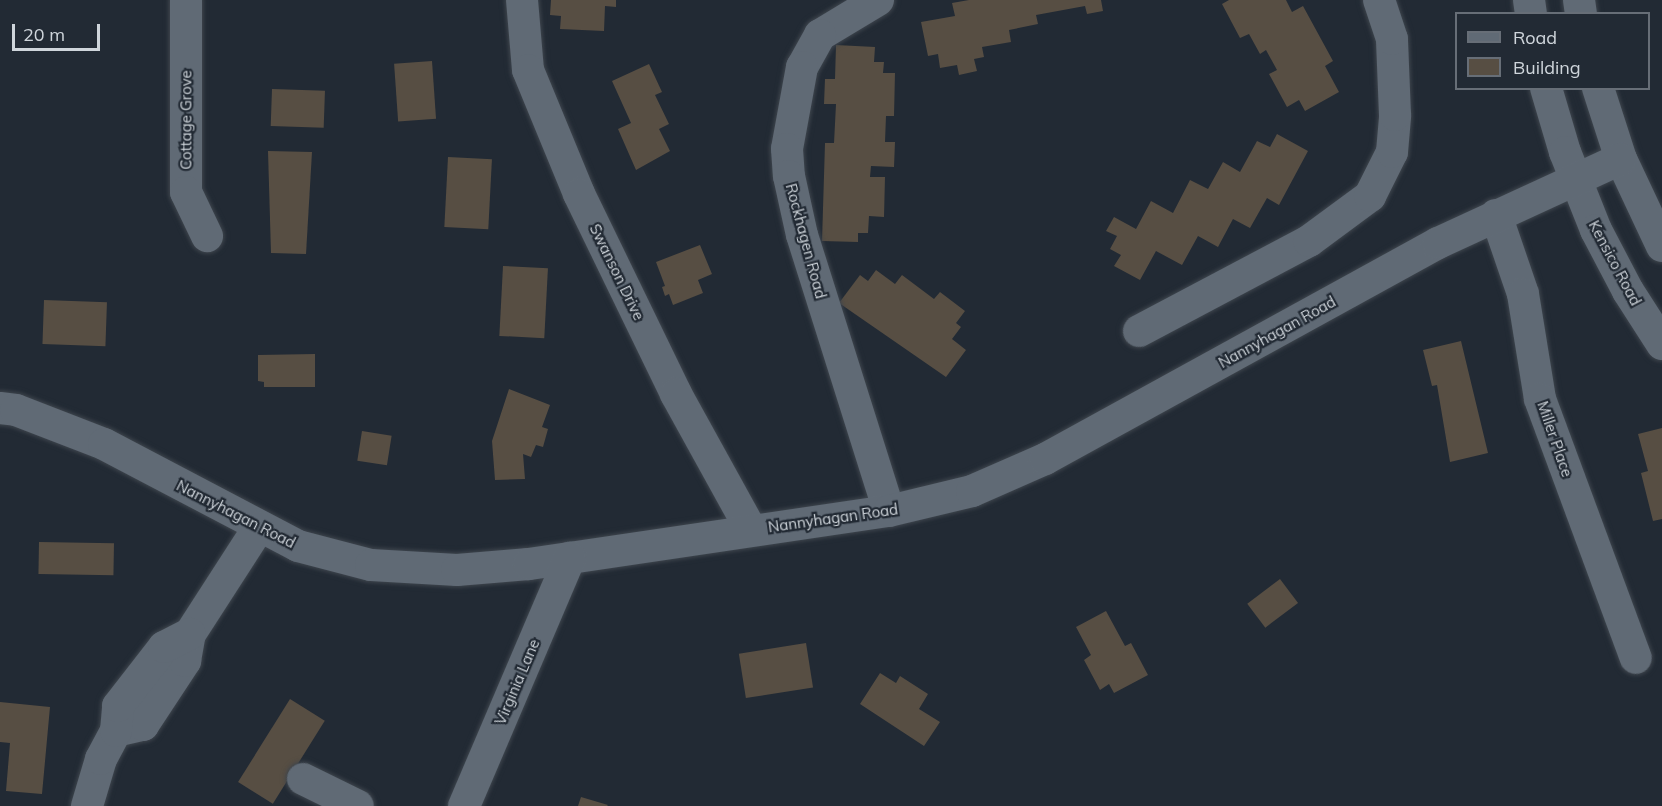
<!DOCTYPE html>
<html>
<head>
<meta charset="utf-8">
<style>
	body { margin:0 }
	#map { position:relative; width:1662px; height:806px; overflow:hidden; background:#222a34; font-family:Mulish,sans-serif }
	div>[style] { position:absolute }
	.building>* { inset:0; background:#574e43; transform-origin:0 0 }
	.roads { filter:drop-shadow(0 0 2px #3e454d) drop-shadow(0 0 2px #3e454d) }
	.minor>* { height:32px; margin:-16px; padding:0 16px; transform-origin:16px; border-radius:16px; background:#606a75 }
	span { translate:-50% -50%; white-space:nowrap; text-align:center; line-height:1.15; -webkit-text-stroke:4.5px #222a34; paint-order:stroke }
	.street-label { font-size:15px; color:#cfd5db }
	.legend { position:absolute; left:1455px; top:12px; width:195px; height:78px; box-sizing:border-box; background:#222a34; border:2px solid #676e77; margin:0; padding:8px 10px; list-style:none; font-size:18px; color:#cfd5db }
	.legend li { display:flex; align-items:center; gap:12px; height:30px }
	.legend b { width:30px; border:2px solid #676e77 }
	.scale { position:absolute; left:12px; top:24px; width:88px; height:27px; box-sizing:border-box; border:3px solid #cfd5db; border-top:0; padding-left:8px; font-size:18px; line-height:21px; white-space:nowrap; color:#cfd5db; -webkit-text-stroke:4px #222a34; paint-order:stroke }
</style>
</head>
<body>
<div id="map">
	<div class="building">
		<i style="clip-path:polygon(551px 0,616px 0,616px 7px,605px 6px,604px 31px,560px 29px,561px 16px,550px 15px)"></i>
		<i style="clip-path:polygon(969px 0,1101px 0,1103px 11px,1087px 14px,1085px 6px,1036px 15px,1038px 24px,1009px 30px,1011px 42px,982px 47px,984px 57px,974px 59px,977px 71px,959px 75px,957px 65px,940px 68px,938px 54px,928px 56px,921px 22px,955px 16px,952px 3px)"></i>
		<i style="clip-path:polygon(1229px 0,1286px 0,1292px 12px,1303px 6px,1333px 61px,1325px 66px,1339px 92px,1305px 111px,1299px 100px,1287px 107px,1269px 74px,1277px 70px,1266px 50px,1260px 54px,1249px 34px,1240px 38px,1222px 4px)"></i>
		<i style="clip-path:polygon(836px 45px,875px 47px,874px 62px,884px 62px,883px 73px,895px 73px,894px 116px,886px 116px,885px 142px,895px 142px,894px 167px,871px 166px,870px 177px,885px 177px,884px 217px,869px 216px,868px 233px,858px 233px,858px 242px,822px 241px,825px 143px,834px 143px,836px 104px,824px 104px,825px 79px,835px 79px)"></i>
		<i style="left:432px;top:61px;width:58px;height:38px;rotate:86deg"></i>
		<i style="clip-path:polygon(649px 64px,662px 92px,655px 95px,669px 124px,659px 129px,670px 151px,636px 170px,618px 129px,631px 123px,612px 81px)"></i>
		<i style="left:272px;top:89px;width:53px;height:37px;rotate:2deg"></i>
		<i style="clip-path:polygon(1277px 134px,1308px 151px,1279px 205px,1267px 198px,1250px 228px,1233px 219px,1218px 247px,1198px 236px,1182px 265px,1156px 251px,1140px 280px,1114px 266px,1121px 255px,1110px 249px,1117px 236px,1106px 231px,1114px 217px,1136px 229px,1151px 201px,1173px 213px,1190px 180px,1208px 189px,1223px 162px,1240px 172px,1257px 141px,1270px 147px)"></i>
		<i style="clip-path:polygon(268px 151px,312px 152px,306px 254px,271px 253px)"></i>
		<i style="left:448px;top:157px;width:44px;height:70px;rotate:3deg"></i>
		<i style="clip-path:polygon(700px 245px,712px 274px,698px 280px,703px 293px,673px 305px,669px 294px,665px 296px,662px 287px,665px 286px,656px 262px)"></i>
		<i style="left:503px;top:266px;width:45px;height:70px;rotate:3deg"></i>
		<i style="clip-path:polygon(876px 270px,895px 284px,902px 275px,934px 299px,940px 292px,965px 311px,956px 323px,961px 327px,952px 339px,966px 350px,946px 377px,839px 303px,860px 275px,868px 281px)"></i>
		<i style="left:44px;top:300px;width:63px;height:44px;rotate:2deg"></i>
		<i style="clip-path:polygon(1461px 341px,1488px 453px,1450px 462px,1437px 385px,1432px 386px,1423px 350px)"></i>
		<i style="clip-path:polygon(315px 354px,315px 387px,264px 387px,264px 382px,258px 381px,258px 355px)"></i>
		<i style="clip-path:polygon(509px 389px,550px 405px,542px 427px,548px 429px,543px 447px,536px 445px,531px 457px,523px 454px,525px 479px,495px 480px,492px 441px)"></i>
		<i style="clip-path:polygon(1662px 428px,1662px 519px,1653px 521px,1641px 473px,1648px 471px,1638px 434px)"></i>
		<i style="left:362px;top:431px;width:30px;height:30px;rotate:9deg"></i>
		<i style="left:39px;top:542px;width:75px;height:32px;rotate:1deg"></i>
		<i style="left:1280px;top:579px;width:30px;height:41px;rotate:53deg"></i>
		<i style="clip-path:polygon(1106px 611px,1125px 646px,1131px 643px,1148px 675px,1114px 693px,1109px 684px,1100px 690px,1084px 660px,1091px 655px,1076px 627px)"></i>
		<i style="left:806px;top:643px;width:45px;height:68px;rotate:81deg"></i>
		<i style="clip-path:polygon(880px 673px,896px 683px,900px 676px,928px 694px,919px 709px,940px 722px,924px 746px,860px 704px)"></i>
		<i style="left:290px;top:699px;width:41px;height:98px;rotate:32deg"></i>
		<i style="clip-path:polygon(0 702px,50px 707px,42px 794px,6px 791px,10px 743px,0 742px)"></i>
		<i style="clip-path:polygon(581px 797px,608px 805px,607px 806px,578px 806px)"></i>
	</div>
	<div class="roads">
		<div class="minor">
			<i style="left:186px;top:0;width:192px;rotate:90deg"></i>
			<i style="left:186px;top:192px;width:49px;rotate:64.5deg"></i>
			<i style="left:522px;top:0;width:70px;rotate:85.1deg"></i>
			<i style="left:528px;top:70px;width:134px;rotate:67.6deg"></i>
			<i style="left:579px;top:194px;width:222px;rotate:64.1deg"></i>
			<i style="left:676px;top:394px;width:155px;rotate:61.1deg"></i>
			<i style="left:878px;top:0;width:68px;rotate:148.9deg"></i>
			<i style="left:820px;top:35px;width:37px;rotate:119deg"></i>
			<i style="left:802px;top:67px;width:83px;rotate:100.4deg"></i>
			<i style="left:787px;top:149px;width:27px;rotate:86deg"></i>
			<i style="left:789px;top:176px;width:60px;rotate:77.6deg"></i>
			<i style="left:802px;top:235px;width:289px;rotate:72.5deg"></i>
			<i style="left:1529px;top:0;width:14px;rotate:82deg"></i>
			<i style="left:1579px;top:0;width:14px;rotate:82deg"></i>
			<i style="left:1546px;top:88px;width:67px;rotate:73.5deg"></i>
			<i style="left:1565px;top:152px;width:84px;rotate:68.3deg"></i>
			<i style="left:1596px;top:230px;width:69px;rotate:62.3deg"></i>
			<i style="left:1628px;top:291px;width:63px;rotate:57.3deg"></i>
			<i style="left:1598px;top:88px;width:75px;rotate:72.1deg"></i>
			<i style="left:1621px;top:159px;width:96px;rotate:64.8deg"></i>
			<i style="left:1496px;top:215px;width:83px;rotate:71.1deg"></i>
			<i style="left:1523px;top:294px;width:106px;rotate:80.8deg"></i>
			<i style="left:1540px;top:399px;width:276px;rotate:69.7deg"></i>
			<i style="left:1139px;top:331px;width:192px;rotate:-27.9deg"></i>
			<i style="left:1309px;top:241px;width:76px;rotate:-36.4deg"></i>
			<i style="left:1370px;top:196px;width:49px;rotate:-63.4deg"></i>
			<i style="left:1392px;top:152px;width:37px;rotate:-85deg"></i>
			<i style="left:1395px;top:115px;width:76px;rotate:-92.3deg"></i>
			<i style="left:1392px;top:39px;width:41px;rotate:-108.4deg"></i>
			<i style="left:0;top:408px;width:16px;rotate:7deg"></i>
			<i style="left:16px;top:410px;width:94px;rotate:21.1deg"></i>
			<i style="left:104px;top:444px;width:219px;rotate:27.7deg"></i>
			<i style="left:298px;top:546px;width:75px;rotate:14.6deg"></i>
			<i style="left:371px;top:565px;width:86px;rotate:3.3deg"></i>
			<i style="left:457px;top:570px;width:72px;rotate:-4.8deg"></i>
			<i style="left:529px;top:564px;width:364px;rotate:-8.4deg"></i>
			<i style="left:889px;top:511px;width:85px;rotate:-13.5deg"></i>
			<i style="left:972px;top:491px;width:80px;rotate:-23.7deg"></i>
			<i style="left:1045px;top:459px;width:448px;rotate:-28.8deg"></i>
			<i style="left:1438px;top:243px;width:201px;rotate:-24.7deg"></i>
			<i style="left:116px;top:731px;width:28px;rotate:-13deg"></i>
			<i style="left:143px;top:725px;width:77px;rotate:-56.7deg"></i>
			<i style="left:185px;top:661px;width:27px;rotate:-80deg"></i>
			<i style="left:190px;top:634px;width:127px;rotate:-57.2deg"></i>
			<i style="left:303px;top:779px;width:61px;rotate:26.1deg"></i>
			<i style="left:87px;top:806px;width:49px;rotate:-73.4deg"></i>
			<i style="left:101px;top:759px;width:32px;rotate:-62deg"></i>
			<i style="left:116px;top:731px;width:25px;rotate:-85deg"></i>
			<i style="left:118px;top:706px;width:75px;rotate:-52.1deg"></i>
			<i style="left:164px;top:647px;width:29px;rotate:-27deg"></i>
			<i style="left:464px;top:806px;width:270px;rotate:-66.9deg"></i>
		</div>
	</div>
	<div class="street-label">
		<span style="left:186px;top:120px;rotate:-90deg">Cottage Grove</span>
		<span style="left:806px;top:241px;rotate:75deg">Rockhagen Road</span>
		<span style="left:1615px;top:263px;rotate:62deg">Kensico Road</span>
		<span style="left:617px;top:272px;rotate:64deg">Swanson Drive</span>
		<span style="left:1277px;top:332px;rotate:-29deg">Nannyhagan Road</span>
		<span style="left:1555px;top:439px;rotate:71deg">Miller Place</span>
		<span style="left:236px;top:514px;rotate:27deg">Nannyhagan Road</span>
		<span style="left:833px;top:518px;rotate:-8deg">Nannyhagan Road</span>
		<span style="left:517px;top:682px;rotate:-67deg">Virginia Lane</span>
	</div>
	<ul class="legend">
	<li><b style="height:8px;background:#606a75"></b>Road</li>
	<li><b style="height:16px;background:#574e43"></b>Building</li>
	</ul>
	<div class="scale">20 m</div>
</div>
</body>
</html>
